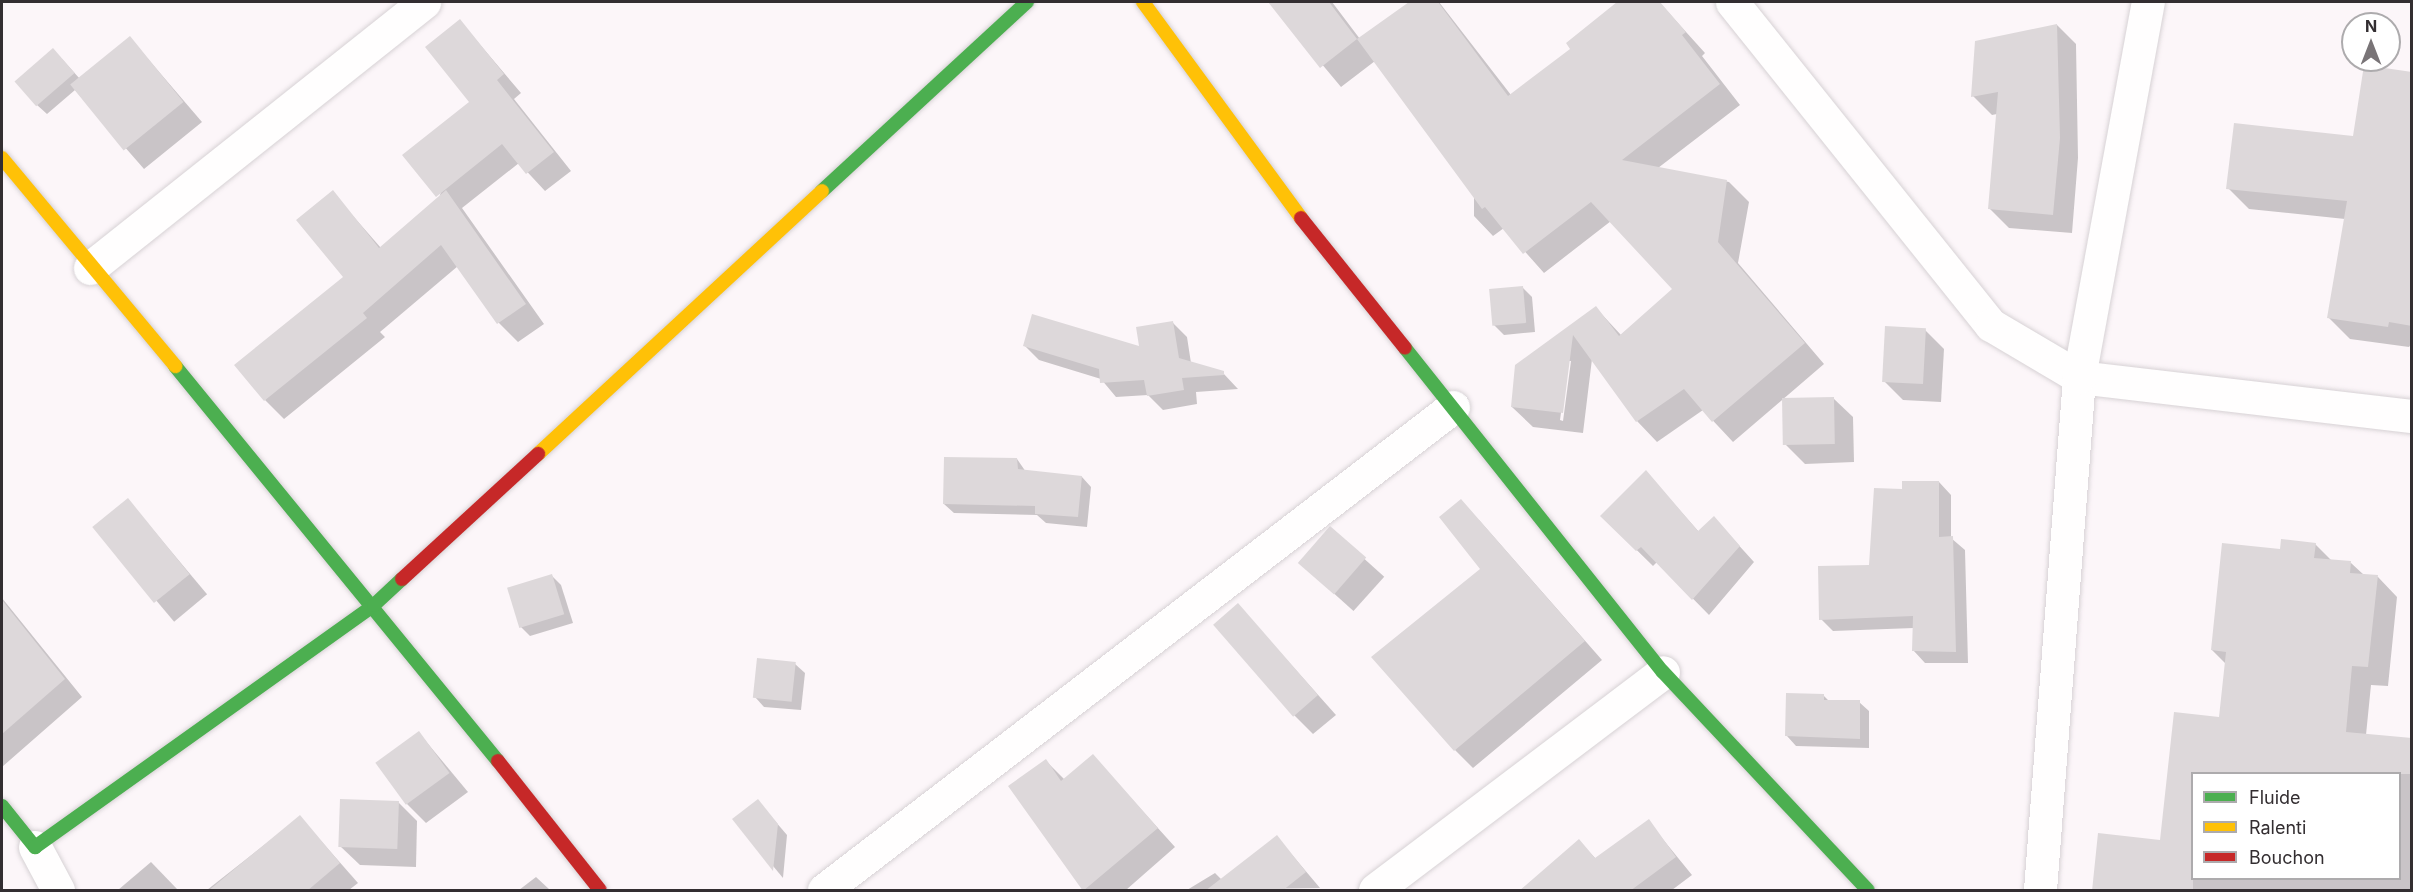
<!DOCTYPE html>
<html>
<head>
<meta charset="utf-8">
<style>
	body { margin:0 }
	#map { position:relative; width:2413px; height:892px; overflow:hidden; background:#fcf6f9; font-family:Inter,sans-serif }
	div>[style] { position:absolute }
	.shadow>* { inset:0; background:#0003; transform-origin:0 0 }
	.building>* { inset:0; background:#ddd8da; transform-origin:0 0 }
	.roads { filter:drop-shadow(0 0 2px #d7d2d5) drop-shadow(0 0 2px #d7d2d5) }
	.street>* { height:33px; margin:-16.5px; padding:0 16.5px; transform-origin:16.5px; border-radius:16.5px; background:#fffefe }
	.fast>* { height:14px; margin:-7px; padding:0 7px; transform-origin:7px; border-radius:7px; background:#4caf50 }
	.slow>* { height:14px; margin:-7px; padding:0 7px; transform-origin:7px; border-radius:7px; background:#ffc107 }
	.jam>* { height:14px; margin:-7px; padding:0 7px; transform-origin:7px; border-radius:7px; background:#c62828 }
	span { translate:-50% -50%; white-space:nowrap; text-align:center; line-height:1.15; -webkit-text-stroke:5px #fff; paint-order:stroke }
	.frame { position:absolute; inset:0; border:3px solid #332e31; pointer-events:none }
	.legend { position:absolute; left:2191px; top:772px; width:210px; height:108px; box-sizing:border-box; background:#fff; border:2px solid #adabad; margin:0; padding:8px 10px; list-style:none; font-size:18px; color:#332e31 }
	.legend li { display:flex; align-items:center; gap:12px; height:30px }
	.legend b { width:30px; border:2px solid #adabad }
	.north { position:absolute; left:2341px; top:12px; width:60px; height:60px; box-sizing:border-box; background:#fff; border:2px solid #adabad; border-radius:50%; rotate:0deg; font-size:16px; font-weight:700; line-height:24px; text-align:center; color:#332e31 }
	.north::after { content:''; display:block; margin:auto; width:21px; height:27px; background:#797477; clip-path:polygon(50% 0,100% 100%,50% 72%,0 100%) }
</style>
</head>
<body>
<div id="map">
	<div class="shadow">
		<i style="clip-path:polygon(evenodd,1270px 2px,1332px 2px,1360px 39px,1411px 2px,1439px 2px,1511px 95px,1573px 49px,1568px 44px,1619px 2px,1659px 2px,1705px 53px,1702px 56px,1740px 105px,1658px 168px,1729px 182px,1749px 202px,1738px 263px,1824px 364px,1733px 442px,1703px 410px,1657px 442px,1637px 421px,1592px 359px,1583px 433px,1533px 427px,1512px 407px,1517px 366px,1596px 308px,1621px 335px,1674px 289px,1611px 221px,1544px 273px,1504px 228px,1493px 236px,1474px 216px,1474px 195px,1375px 61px,1341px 87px,1270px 2px,1568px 361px,1571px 361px,1563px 421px,1560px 420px,1568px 361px)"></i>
		<i style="clip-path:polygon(460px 21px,521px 93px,514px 99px,571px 171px,545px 191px,519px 163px,462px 208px,544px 324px,518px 342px,499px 323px,458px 266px,380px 332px,385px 337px,284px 419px,265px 400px,345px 278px,332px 192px,381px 248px,439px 198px,471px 102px)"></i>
		<i style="clip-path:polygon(2057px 25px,2076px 44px,2078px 158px,2072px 233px,2009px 228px,1990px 209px,1997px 114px,1992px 115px,1973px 96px)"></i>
		<i style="clip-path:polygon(130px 38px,202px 122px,144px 169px,75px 90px,47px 114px,37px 105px,62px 59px,80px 79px)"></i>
		<i style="clip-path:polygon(2412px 74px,2412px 343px,2409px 347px,2350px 339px,2329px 318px,2345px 219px,2249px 209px,2228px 188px,2354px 137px)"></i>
		<i style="clip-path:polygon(1522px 287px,1532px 297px,1535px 332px,1504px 335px,1494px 325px)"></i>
		<i style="clip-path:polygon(1173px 323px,1187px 337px,1191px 363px,1223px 373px,1238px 389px,1196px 392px,1197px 404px,1163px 410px,1148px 395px,1116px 397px,1101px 379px,1039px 360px,1025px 346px,1141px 348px)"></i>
		<i style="clip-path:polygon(1925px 330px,1944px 349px,1941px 402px,1903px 400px,1884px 381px)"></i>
		<i style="clip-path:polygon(1833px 398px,1853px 417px,1854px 462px,1805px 464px,1786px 445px)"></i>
		<i style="clip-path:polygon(1017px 459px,1026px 472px,1082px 477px,1091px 487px,1087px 527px,1046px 523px,1037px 515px,954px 513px,944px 504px)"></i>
		<i style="clip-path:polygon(1646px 472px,1699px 532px,1714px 518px,1754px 562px,1709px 615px,1657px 562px,1653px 566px,1602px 516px)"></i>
		<i style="clip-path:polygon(1939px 482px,1951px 495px,1951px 538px,1965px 550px,1968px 663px,1925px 663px,1913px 650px,1914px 628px,1833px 631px,1821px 619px,1870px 567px,1904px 490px)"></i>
		<i style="left:128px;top:500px;width:123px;height:43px;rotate:50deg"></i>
		<i style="clip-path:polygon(1479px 520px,1602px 660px,1473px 768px,1455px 750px,1482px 569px)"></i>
		<i style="left:1330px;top:528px;width:73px;height:46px;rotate:42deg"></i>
		<i style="clip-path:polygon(evenodd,2315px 544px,2332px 561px,2351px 563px,2364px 575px,2378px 577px,2397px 597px,2388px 686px,2371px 685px,2366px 735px,2412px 739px,2412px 890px,2094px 890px,2161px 841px,2176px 714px,2221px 719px,2226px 664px,2212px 650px,2281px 551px,2315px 544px,2192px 774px,2400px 774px,2400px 878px,2192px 878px,2192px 774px)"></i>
		<i style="clip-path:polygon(552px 576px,561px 585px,573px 623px,530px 636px,521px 627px,509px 588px)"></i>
		<i style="clip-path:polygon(2px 598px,82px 697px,2px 767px,2px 675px,7px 671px,2px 670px)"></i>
		<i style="clip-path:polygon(1238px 605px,1336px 715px,1313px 734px,1294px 715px)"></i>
		<i style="clip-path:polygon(795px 664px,805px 673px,801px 710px,764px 707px,755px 697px)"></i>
		<i style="clip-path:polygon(1823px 695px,1830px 702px,1859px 702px,1869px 711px,1869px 748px,1796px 746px,1787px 736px)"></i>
		<i style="clip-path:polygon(419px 733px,468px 792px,426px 823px,407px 804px)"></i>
		<i style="clip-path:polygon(1093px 756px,1175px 847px,1126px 890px,1085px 890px,1010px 787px,1046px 761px,1065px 780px)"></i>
		<i style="clip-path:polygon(758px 801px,787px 835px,783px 878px,734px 819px)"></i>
		<i style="clip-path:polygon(398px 802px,417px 821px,416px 867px,360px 865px,340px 846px)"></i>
		<i style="clip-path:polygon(300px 817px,358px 883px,349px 890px,207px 890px)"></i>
		<i style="clip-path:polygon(1648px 821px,1692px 875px,1672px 890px,1521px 890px,1579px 841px,1596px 859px)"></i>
		<i style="clip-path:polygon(1277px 837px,1320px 888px,1187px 890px,1215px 873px,1222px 880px)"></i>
		<i style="clip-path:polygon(151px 862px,178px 890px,118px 890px)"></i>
		<i style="clip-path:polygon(536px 877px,550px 890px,519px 890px)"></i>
	</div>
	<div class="building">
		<i style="clip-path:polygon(1268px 2px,1329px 2px,1357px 39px,1409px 2px,1438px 2px,1508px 96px,1570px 49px,1566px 43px,1617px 2px,1660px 2px,1686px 32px,1682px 35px,1720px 84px,1622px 160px,1727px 180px,1718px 242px,1805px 343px,1712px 422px,1684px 389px,1636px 422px,1573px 335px,1563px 413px,1511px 407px,1515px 365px,1596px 306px,1619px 336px,1672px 289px,1591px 202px,1523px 254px,1485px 207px,1482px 209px,1357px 39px,1320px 68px)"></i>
		<i style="clip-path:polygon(460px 19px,504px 74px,497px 80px,554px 152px,526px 174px,502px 144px,436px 197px,402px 155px,469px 102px,425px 47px)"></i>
		<i style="clip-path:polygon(2057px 24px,2060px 138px,2053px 215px,1988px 209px,1998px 92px,1971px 97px,1975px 41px)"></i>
		<i style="left:130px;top:36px;width:85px;height:77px;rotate:51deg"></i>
		<i style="left:53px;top:48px;width:33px;height:51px;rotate:49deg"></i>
		<i style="clip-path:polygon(2364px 65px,2412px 72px,2412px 326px,2389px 322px,2388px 327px,2327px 318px,2347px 201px,2226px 189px,2234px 123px,2353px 136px)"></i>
		<i style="clip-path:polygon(333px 190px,379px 248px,446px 190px,526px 304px,497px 324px,441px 245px,363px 313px,367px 318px,264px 401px,234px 365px,343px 277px,296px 220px)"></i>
		<i style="left:1523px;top:286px;width:37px;height:34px;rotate:85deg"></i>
		<i style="clip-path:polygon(1032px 314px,1139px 346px,1136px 327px,1173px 321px,1179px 358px,1224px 371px,1224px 375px,1182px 378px,1184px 390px,1147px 396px,1144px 380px,1100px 383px,1099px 369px,1023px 346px)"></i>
		<i style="left:1885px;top:326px;width:41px;height:56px;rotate:3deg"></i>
		<i style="left:1834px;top:397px;width:47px;height:52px;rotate:89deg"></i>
		<i style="clip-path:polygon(944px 457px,1017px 458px,1018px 469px,1082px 476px,1078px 517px,1035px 514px,1035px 506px,943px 504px)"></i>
		<i style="clip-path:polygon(1646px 470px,1698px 531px,1714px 516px,1740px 546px,1692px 600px,1641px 547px,1636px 551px,1600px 516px)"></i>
		<i style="clip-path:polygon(1902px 481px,1939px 481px,1939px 537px,1953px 536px,1956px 652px,1912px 651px,1913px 616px,1819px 620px,1818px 566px,1869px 565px,1874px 488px,1902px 489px)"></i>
		<i style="left:128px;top:498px;width:98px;height:46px;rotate:51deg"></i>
		<i style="clip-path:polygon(1461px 499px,1585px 641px,1454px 751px,1371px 657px,1480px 569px,1439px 517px)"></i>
		<i style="left:1330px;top:526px;width:48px;height:49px;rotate:41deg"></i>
		<i style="clip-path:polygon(2281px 539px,2316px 543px,2314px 558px,2351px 561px,2350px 573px,2378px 575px,2368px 667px,2352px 666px,2346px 732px,2412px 738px,2412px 774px,2193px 774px,2193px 891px,2092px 891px,2098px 833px,2160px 840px,2174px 712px,2219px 717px,2226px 652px,2211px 650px,2222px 543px,2280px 549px)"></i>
		<i style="left:552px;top:574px;width:42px;height:47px;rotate:73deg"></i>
		<i style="clip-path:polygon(2px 600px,65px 679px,2px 734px)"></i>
		<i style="left:1238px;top:603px;width:122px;height:33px;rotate:49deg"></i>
		<i style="left:757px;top:658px;width:39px;height:40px;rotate:6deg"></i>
		<i style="clip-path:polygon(1786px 693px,1824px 694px,1824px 700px,1860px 700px,1860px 739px,1785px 736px)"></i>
		<i style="left:419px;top:731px;width:52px;height:54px;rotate:54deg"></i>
		<i style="clip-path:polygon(1093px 754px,1158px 828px,1083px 891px,1008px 786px,1046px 759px,1061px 781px)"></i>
		<i style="left:340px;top:799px;width:59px;height:48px;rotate:2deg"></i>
		<i style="clip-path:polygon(758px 799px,778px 824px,773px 871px,732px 819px)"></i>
		<i style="clip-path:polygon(300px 815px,340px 863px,307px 891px,208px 891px)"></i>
		<i style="clip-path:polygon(1649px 819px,1676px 857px,1630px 891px,1519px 891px,1579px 839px,1595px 858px)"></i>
		<i style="clip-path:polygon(1277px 835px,1306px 872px,1282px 891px,1205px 891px)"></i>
	</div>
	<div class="roads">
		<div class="street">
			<i style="left:1732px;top:2px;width:414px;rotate:51.3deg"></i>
			<i style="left:1991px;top:325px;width:102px;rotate:30.6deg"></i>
			<i style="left:2079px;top:377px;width:335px;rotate:6.7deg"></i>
			<i style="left:90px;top:268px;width:427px;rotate:-38.5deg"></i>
			<i style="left:35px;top:847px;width:49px;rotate:61.9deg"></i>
			<i style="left:824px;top:890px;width:793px;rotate:-37.52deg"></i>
			<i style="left:1375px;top:890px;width:361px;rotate:-37.1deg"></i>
			<i style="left:2040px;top:890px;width:514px;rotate:-85.65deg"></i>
			<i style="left:2079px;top:377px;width:381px;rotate:-79.6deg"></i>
		</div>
		<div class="fast">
			<i style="left:822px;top:191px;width:279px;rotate:-42.7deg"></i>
			<i style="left:1405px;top:348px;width:414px;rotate:51.5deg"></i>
			<i style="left:1663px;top:672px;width:299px;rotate:46.8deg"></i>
			<i style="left:175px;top:366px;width:510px;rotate:50.73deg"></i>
			<i style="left:2px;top:806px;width:53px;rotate:51.2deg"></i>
			<i style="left:35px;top:847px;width:417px;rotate:-35.5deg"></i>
			<i style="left:374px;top:605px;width:38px;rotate:-43deg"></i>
		</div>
		<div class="slow">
			<i style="left:1143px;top:2px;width:268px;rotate:53.8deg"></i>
			<i style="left:2px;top:158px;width:271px;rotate:50.2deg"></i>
			<i style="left:538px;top:454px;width:387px;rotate:-42.8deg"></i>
		</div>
		<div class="jam">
			<i style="left:1301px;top:218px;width:166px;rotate:51.3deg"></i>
			<i style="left:402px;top:579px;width:185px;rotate:-42.6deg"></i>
			<i style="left:498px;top:761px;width:164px;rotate:51.7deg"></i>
		</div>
	</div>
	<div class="frame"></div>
	<ul class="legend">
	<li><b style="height:8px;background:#4caf50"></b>Fluide</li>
	<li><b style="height:8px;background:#ffc107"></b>Ralenti</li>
	<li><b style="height:8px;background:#c62828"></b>Bouchon</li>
	</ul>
	<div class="north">N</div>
</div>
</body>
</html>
